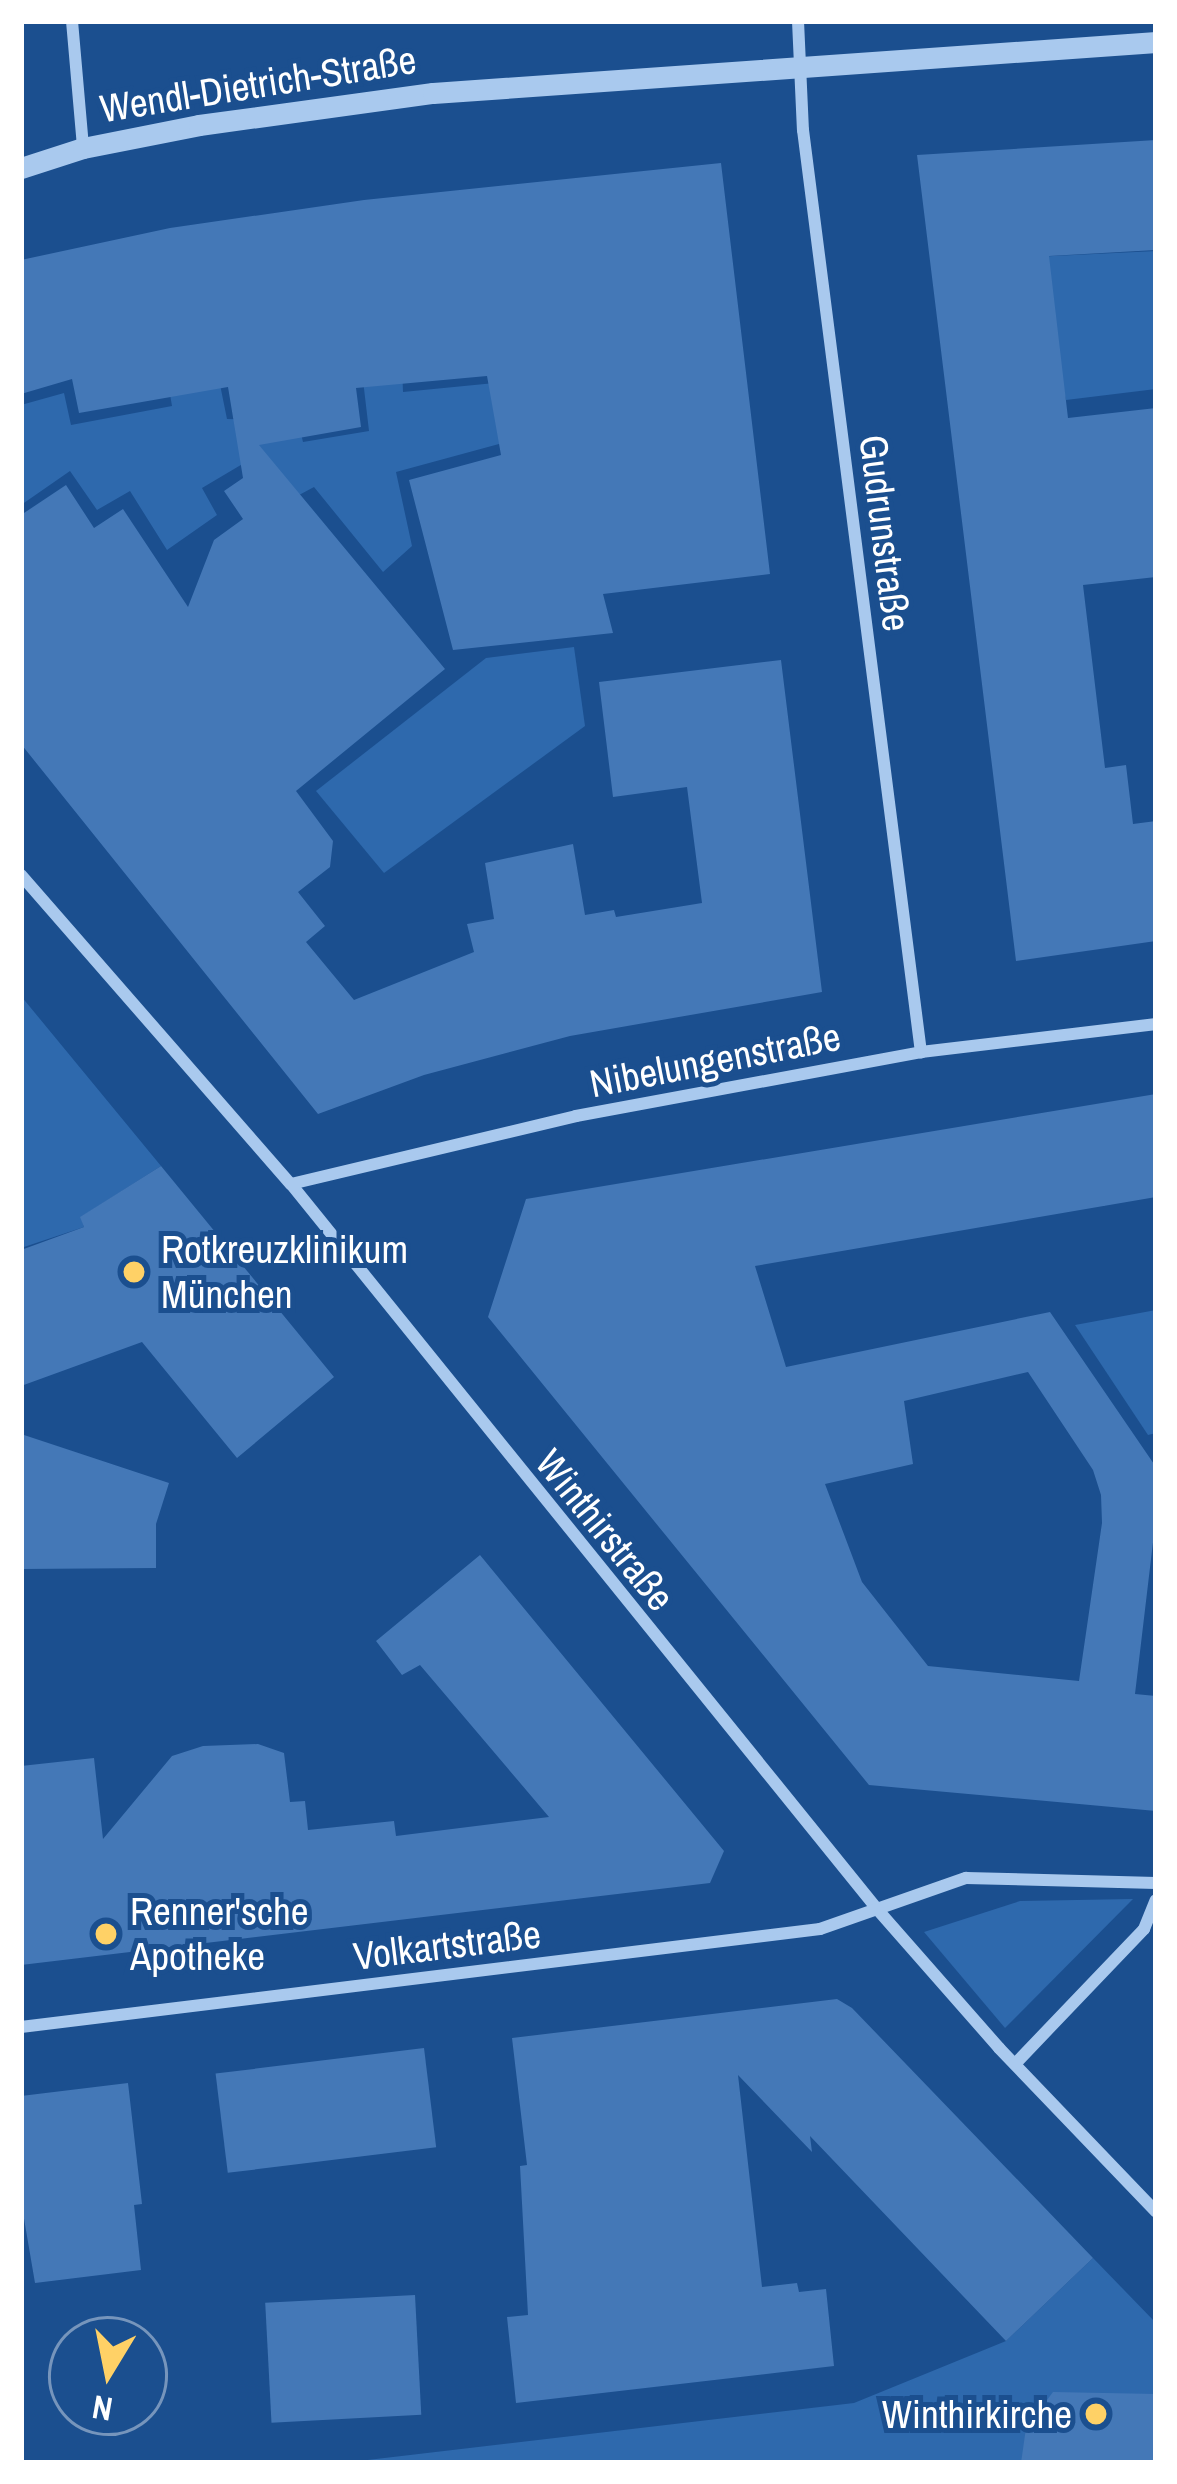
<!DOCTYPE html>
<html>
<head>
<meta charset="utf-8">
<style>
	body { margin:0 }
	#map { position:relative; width:1177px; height:2484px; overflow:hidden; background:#1b4f8f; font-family:"Archivo Narrow",sans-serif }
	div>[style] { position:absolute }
	.green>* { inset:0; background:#2e69ad }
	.building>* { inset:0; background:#4478b7; transform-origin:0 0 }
	.minor>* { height:12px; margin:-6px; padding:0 6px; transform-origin:6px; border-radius:6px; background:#a9c9ee }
	.tertiary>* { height:21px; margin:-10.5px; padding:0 10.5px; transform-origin:10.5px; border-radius:10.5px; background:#a9c9ee }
	.dots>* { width:33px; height:33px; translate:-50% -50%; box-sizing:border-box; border:6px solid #1b4f8f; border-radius:50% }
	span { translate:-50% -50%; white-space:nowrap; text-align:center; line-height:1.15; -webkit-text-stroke:10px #1b4f8f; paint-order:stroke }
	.street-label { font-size:39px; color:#fff }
	.poi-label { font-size:39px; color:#fff }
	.left { translate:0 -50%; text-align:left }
	.right { translate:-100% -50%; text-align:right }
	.frame { position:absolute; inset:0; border:24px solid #fff; pointer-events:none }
	.north { position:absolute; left:48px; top:2316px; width:120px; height:120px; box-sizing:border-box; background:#1b4f8f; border:3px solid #7695bc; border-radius:50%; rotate:190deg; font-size:33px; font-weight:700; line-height:48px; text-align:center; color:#fff }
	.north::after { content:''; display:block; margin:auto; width:42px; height:54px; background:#ffd166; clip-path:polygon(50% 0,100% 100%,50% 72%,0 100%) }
</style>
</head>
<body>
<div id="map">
	<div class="green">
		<i style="clip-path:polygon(1156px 251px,1156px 389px,1066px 400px,1033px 257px)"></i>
		<i style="clip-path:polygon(401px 334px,403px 392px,545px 378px,572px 424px,396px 472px,412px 546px,383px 572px,314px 487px,286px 502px,256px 456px,202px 488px,217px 515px,167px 550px,130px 491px,97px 510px,70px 471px,21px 505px,21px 405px,64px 393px,71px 425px,172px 406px,163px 353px,212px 345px,227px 419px,298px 421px,303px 442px,369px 431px,358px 338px)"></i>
		<i style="clip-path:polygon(574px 647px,585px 726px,384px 873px,316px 791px,486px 658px)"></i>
		<i style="clip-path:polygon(21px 996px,161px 1166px,81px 1217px,84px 1227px,21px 1248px)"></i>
		<i style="clip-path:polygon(1156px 1310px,1156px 1433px,1148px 1435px,1075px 1325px)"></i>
		<i style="clip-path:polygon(1133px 1899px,1005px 2028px,924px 1932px,1020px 1901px)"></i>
		<i style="clip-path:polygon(1093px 2258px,1156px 2323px,1156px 2463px,342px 2463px,854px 2403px,1006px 2341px)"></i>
	</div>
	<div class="building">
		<i style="clip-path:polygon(1156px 140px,1156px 250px,1049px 256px,1068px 418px,1156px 408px,1156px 577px,1083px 585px,1105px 768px,1126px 765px,1133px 824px,1156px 821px,1156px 941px,1016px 961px,917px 155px)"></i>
		<i style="clip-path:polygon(721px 163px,770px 574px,603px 594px,613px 633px,453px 650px,409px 480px,501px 455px,487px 376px,356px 388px,361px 427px,259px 445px,445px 669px,296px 791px,333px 841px,330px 867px,298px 892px,325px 926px,306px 942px,354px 1000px,474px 952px,467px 924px,494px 919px,485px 863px,573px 844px,585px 915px,614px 910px,616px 917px,702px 903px,687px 787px,613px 797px,599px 682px,781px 660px,822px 992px,570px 1036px,424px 1075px,318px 1114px,21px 744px,21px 515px,66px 485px,94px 528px,123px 509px,188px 607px,214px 540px,243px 519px,224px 491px,243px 478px,228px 387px,79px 413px,72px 379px,21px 394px,21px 260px,170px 228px,364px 200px)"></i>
		<i style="clip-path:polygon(evenodd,1156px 1094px,1156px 1197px,755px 1266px,786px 1367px,1050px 1312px,1156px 1467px,1156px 1517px,1135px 1694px,1156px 1696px,1156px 1811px,869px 1785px,488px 1317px,526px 1199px,1156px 1094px,1028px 1372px,1093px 1470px,1101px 1495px,1102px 1523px,1079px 1681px,928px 1666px,862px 1582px,825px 1484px,913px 1464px,904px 1401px,1028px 1372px)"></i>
		<i style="clip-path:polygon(161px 1166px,334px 1377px,237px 1458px,142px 1342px,21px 1386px,21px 1250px,84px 1227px,80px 1217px)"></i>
		<i style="clip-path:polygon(21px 1434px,169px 1483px,156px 1524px,156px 1568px,21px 1569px)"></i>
		<i style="clip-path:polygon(480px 1555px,724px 1851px,710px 1883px,21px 1965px,21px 1766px,94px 1758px,103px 1839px,172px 1756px,203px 1746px,258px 1744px,284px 1753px,290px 1802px,305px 1801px,308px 1830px,394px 1821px,396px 1836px,549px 1817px,420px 1665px,402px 1675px,376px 1641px)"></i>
		<i style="clip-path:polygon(837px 1999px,852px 2008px,1093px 2258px,1006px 2341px,810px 2136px,812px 2152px,738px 2075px,762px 2287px,797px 2283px,799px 2292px,826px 2289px,834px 2366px,516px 2403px,507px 2317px,528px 2315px,520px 2166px,527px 2165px,512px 2038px)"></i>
		<i style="left:424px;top:2048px;width:100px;height:210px;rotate:83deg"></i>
		<i style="clip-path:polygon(128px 2083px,142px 2204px,134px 2205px,141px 2270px,35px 2283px,21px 2201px,21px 2096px)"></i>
		<i style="left:415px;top:2295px;width:120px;height:150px;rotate:87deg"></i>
		<i style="clip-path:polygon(1053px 2392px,1156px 2394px,1156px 2463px,1021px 2463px,1026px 2428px)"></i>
	</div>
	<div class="minor">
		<i style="left:72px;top:21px;width:127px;rotate:85deg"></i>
		<i style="left:798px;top:21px;width:109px;rotate:87.4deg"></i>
		<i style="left:803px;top:130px;width:930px;rotate:82.71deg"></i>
		<i style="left:21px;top:875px;width:410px;rotate:48.9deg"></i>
		<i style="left:291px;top:1184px;width:932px;rotate:51.05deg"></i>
		<i style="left:877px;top:1909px;width:185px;rotate:48.7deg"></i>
		<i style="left:999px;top:2048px;width:227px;rotate:46.2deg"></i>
		<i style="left:291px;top:1184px;width:293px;rotate:-13.4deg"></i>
		<i style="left:576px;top:1116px;width:351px;rotate:-10.5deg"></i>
		<i style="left:921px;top:1052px;width:237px;rotate:-6.8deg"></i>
		<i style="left:21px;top:2027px;width:805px;rotate:-6.99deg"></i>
		<i style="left:820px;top:1929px;width:155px;rotate:-19.3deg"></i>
		<i style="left:966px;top:1878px;width:190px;rotate:1.5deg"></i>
		<i style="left:1015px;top:2064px;width:187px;rotate:-46.3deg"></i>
		<i style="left:1144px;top:1929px;width:31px;rotate:-68deg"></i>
	</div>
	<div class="tertiary">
		<i style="left:21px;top:168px;width:65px;rotate:-17.9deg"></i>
		<i style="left:83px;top:148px;width:118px;rotate:-11.2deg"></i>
		<i style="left:199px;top:125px;width:236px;rotate:-7.8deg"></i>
		<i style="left:433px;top:93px;width:725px;rotate:-4.03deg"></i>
	</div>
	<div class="dots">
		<i style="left:134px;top:1272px;background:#ffd166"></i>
		<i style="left:106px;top:1934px;background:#ffd166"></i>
		<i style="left:1096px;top:2414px;background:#ffd166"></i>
	</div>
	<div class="street-label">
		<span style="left:258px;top:84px;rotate:-9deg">Wendl-Dietrich-Straße</span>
		<span style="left:885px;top:533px;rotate:83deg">Gudrunstraße</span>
		<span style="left:715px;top:1060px;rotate:-11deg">Nibelungenstraße</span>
		<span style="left:605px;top:1530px;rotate:51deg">Winthirstraße</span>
		<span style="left:447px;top:1945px;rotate:-7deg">Volkartstraße</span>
	</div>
	<div class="poi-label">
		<span class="left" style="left:161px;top:1272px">Rotkreuzklinikum<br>München</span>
		<span class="left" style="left:130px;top:1934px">Renner'sche<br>Apotheke</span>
		<span class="right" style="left:1072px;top:2414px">Winthirkirche</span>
	</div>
	<div class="frame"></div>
	<div class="north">N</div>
</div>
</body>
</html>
